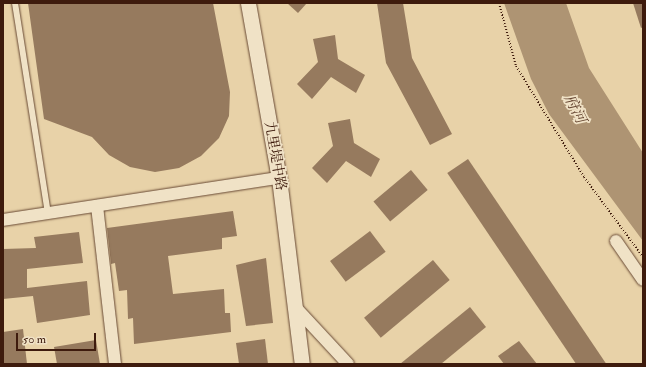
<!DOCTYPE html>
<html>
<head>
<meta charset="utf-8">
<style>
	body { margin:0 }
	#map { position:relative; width:646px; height:367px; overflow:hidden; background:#e8d2a8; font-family:"IM FELL Double Pica","Noto Serif SC",serif }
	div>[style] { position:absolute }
	.water>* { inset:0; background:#ae9473 }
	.building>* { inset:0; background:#967a5e; transform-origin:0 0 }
	.path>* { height:2px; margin-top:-1px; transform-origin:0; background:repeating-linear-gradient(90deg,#3e1b0d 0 1px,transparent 0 3px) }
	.roads { filter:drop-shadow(0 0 1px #684934) drop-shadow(0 0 1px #684934) }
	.service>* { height:6px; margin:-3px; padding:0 3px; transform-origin:3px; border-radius:3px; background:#f0e2c6 }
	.minor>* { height:12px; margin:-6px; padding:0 6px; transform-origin:6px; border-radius:6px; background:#f0e2c6 }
	.tertiary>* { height:15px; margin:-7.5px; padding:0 7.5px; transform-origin:7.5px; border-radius:7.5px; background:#f0e2c6 }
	span { translate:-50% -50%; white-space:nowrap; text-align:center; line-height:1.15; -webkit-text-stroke:3.5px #f0e2c6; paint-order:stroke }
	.street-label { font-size:14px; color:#3e1b0d }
	.water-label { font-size:15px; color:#654531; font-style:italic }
	.frame { position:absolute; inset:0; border:4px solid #3e1b0d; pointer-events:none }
	.scale { position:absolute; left:16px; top:333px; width:80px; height:18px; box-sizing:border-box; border:2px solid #3e1b0d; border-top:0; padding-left:5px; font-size:12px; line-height:14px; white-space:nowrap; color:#3e1b0d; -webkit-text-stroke:3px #f0e2c6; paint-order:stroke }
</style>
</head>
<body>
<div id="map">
	<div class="water">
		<i style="clip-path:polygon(504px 3px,566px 3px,589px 68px,643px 153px,643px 241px,549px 114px,531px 79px)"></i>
	</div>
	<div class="building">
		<i style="clip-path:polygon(28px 3px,213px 3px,230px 92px,229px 116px,219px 138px,201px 156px,179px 168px,155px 172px,130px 167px,109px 155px,92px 137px,44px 119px)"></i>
		<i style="clip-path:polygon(287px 3px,307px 3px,298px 13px)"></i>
		<i style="clip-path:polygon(377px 3px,403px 3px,412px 58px,452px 134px,430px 145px,386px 63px)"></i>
		<i style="clip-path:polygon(633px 3px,643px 3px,643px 27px,641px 28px)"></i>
		<i style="clip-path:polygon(335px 35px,338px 59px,365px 75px,356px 93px,331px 77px,312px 99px,297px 84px,318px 62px,313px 39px)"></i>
		<i style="clip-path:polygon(350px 119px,354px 143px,380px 159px,371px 177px,346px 161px,327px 183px,312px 168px,333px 146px,328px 123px)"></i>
		<i style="left:468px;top:159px;width:248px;height:25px;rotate:56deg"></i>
		<i style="left:411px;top:170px;width:26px;height:49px;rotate:50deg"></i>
		<i style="clip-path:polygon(233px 211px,237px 236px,222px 238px,222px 249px,168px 256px,173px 294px,224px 289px,225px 313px,230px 313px,231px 332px,134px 344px,133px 318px,128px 319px,127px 290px,119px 291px,115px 263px,111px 264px,107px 228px)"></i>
		<i style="left:370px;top:231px;width:26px;height:50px;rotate:53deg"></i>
		<i style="clip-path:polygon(79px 232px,83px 263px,27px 269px,27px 288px,87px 281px,90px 315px,37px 323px,33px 296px,3px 299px,3px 249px,36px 248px,34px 237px)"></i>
		<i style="clip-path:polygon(266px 258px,273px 323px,246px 326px,236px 265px)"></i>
		<i style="left:433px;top:260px;width:26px;height:90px;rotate:50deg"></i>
		<i style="clip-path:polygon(470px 307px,486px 327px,441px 364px,400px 364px)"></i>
		<i style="clip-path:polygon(23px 329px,27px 364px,3px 364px,3px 332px)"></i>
		<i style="clip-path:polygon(265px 339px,268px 364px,239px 364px,236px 343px)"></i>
		<i style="clip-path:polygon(96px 340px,100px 364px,57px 364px,54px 347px)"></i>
		<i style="clip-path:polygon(519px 341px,537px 364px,504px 364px,498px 356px)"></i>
	</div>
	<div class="path">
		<i style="left:499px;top:3px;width:65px;rotate:74.9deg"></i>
		<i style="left:516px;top:66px;width:130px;rotate:58.5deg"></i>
		<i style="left:584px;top:177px;width:99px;rotate:53.6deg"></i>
	</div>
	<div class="roads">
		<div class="service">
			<i style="left:15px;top:3px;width:213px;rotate:81.1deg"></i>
		</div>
		<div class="minor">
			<i style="left:97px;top:206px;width:159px;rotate:83.5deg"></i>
			<i style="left:3px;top:220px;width:279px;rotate:-8.7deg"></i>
			<i style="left:616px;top:241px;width:47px;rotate:55.3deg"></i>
			<i style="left:297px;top:309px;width:75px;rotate:47.2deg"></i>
		</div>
		<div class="tertiary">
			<i style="left:248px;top:3px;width:178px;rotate:80deg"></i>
			<i style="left:279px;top:178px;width:187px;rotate:83deg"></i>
		</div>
	</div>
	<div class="street-label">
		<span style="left:275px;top:156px;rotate:80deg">九里堤中路</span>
	</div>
	<div class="water-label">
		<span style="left:575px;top:109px;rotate:63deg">府河</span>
	</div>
	<div class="frame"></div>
	<div class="scale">50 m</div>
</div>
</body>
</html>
